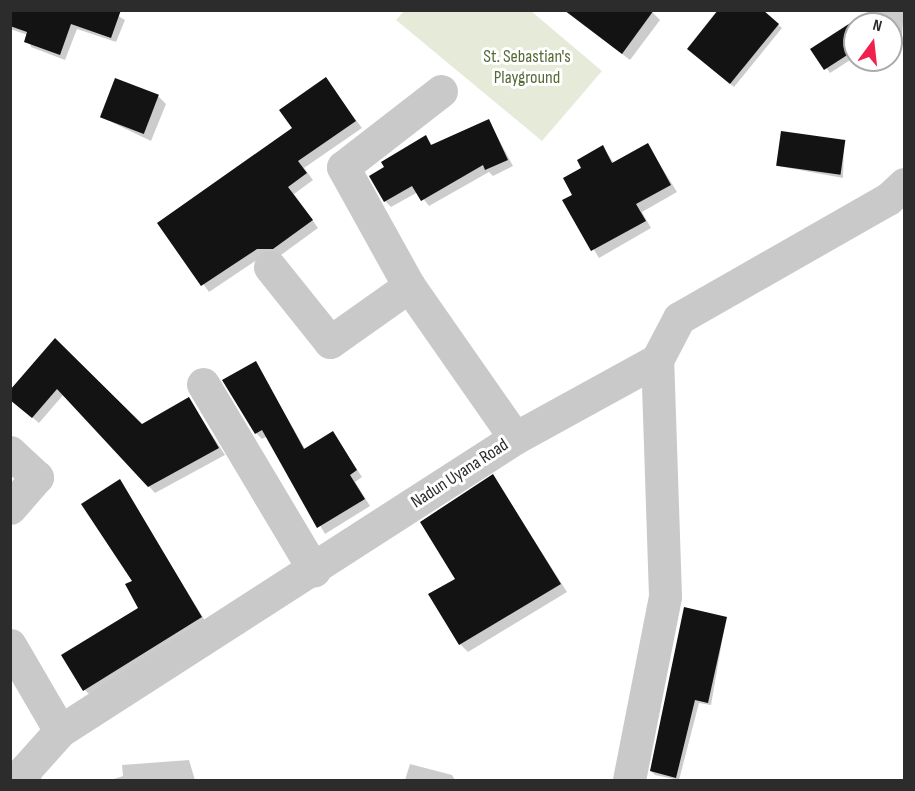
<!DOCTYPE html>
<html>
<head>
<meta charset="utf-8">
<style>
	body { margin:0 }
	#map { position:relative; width:915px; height:791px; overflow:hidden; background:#fff; font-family:"Sofia Sans Condensed",sans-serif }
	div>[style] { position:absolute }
	.green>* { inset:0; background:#e5ebd8 }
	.shadow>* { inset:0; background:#0003 }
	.building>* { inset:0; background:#131313; transform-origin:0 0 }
	.street>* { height:33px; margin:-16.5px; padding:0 16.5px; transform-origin:16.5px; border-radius:16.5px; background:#c9c9c9 }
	span { translate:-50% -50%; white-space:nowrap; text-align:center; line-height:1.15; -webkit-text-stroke:6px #fff; paint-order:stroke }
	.park-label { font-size:18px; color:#566a37 }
	.street-label { font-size:18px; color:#2c2c2c }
	.frame { position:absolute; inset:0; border:12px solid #2c2c2c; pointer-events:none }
	.north { position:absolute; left:843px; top:12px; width:60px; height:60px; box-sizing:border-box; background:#fff; border:2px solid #ababab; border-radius:50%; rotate:15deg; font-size:16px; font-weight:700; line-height:24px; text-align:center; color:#2c2c2c }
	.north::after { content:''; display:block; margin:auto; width:21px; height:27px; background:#f0214d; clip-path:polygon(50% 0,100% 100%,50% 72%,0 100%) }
</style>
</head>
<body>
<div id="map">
	<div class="green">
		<i style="clip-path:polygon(405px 10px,531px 11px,602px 71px,542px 141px,396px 20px)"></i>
	</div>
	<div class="shadow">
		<i style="clip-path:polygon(10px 10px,108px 10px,125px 20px,116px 42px,77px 29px,65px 60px,31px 47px,28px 35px,10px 29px)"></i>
		<i style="clip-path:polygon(564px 10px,650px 10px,660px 20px,630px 60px)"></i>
		<i style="clip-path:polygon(904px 10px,902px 35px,891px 34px,891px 24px,855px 24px,855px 57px,830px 73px,813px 49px,871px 10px)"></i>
		<i style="clip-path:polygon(778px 25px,782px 28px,734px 87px,692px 52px)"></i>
		<i style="clip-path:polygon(325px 79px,362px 128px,304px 168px,313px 180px,294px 194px,318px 228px,281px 255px,264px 255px,209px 292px,159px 223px,294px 128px)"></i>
		<i style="clip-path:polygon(158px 96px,166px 104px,151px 141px,101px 117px)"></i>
		<i style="clip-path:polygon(489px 121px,513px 166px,493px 176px,489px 172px,429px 206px,418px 192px,391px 207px,385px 201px,425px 137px,433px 146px)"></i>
		<i style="clip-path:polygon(844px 141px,843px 178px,778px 166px)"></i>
		<i style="clip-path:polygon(648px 145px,677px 192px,642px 212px,651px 228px,599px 258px,564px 200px,574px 195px,583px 168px,602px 147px,614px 163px)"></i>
		<i style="clip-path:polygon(55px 340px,142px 426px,189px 399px,225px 455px,155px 493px,64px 394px,39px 423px,14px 402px)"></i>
		<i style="clip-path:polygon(256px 363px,305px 449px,333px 433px,362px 477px,355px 482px,370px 506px,325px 534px,268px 436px,262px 439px,256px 433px)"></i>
		<i style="clip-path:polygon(493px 476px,567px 592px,468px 652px,460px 644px,457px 579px)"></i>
		<i style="clip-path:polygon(119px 481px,207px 624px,91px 696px,85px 690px,139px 609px)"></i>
		<i style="clip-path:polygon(726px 618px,711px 705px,699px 703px,679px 780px,655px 775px,651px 771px)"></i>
		<i style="clip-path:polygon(189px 760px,195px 780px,111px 780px,123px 776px,122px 765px)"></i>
		<i style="clip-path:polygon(410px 764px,452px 775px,455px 780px,405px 780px)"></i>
	</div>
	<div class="building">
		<i style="clip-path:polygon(10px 10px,121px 10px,111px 38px,71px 24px,60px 55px,24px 42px,27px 32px,10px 26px)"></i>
		<i style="clip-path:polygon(564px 10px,654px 10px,622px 54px)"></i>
		<i style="clip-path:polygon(718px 10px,763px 10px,779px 24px,730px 84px,687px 49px)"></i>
		<i style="clip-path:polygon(855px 20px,855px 50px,824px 70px,810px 49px)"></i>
		<i style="clip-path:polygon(326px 77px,356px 121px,298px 161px,307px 173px,288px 187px,313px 220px,273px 249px,257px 249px,201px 286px,157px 223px,292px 128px,279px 110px)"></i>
		<i style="left:115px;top:78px;width:47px;height:42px;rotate:21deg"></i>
		<i style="clip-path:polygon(489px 119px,508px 160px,485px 170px,483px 165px,421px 201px,412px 186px,384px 202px,369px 176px,384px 167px,381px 162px,426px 135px,431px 145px)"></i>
		<i style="left:781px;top:131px;width:65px;height:35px;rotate:8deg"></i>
		<i style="clip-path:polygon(648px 143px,671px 185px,636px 204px,646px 221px,591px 251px,562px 200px,572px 195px,563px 178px,581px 168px,577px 160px,603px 145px,612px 163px)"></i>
		<i style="clip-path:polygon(55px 338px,142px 424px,189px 397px,219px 448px,148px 487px,57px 389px,32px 418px,10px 400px,10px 390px)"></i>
		<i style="clip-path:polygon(256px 361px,304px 449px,333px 431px,357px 470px,350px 475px,365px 499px,317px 528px,262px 430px,255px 434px,222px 380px)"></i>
		<i style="clip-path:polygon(493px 474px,561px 584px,459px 645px,428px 594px,455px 579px,420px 522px)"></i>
		<i style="clip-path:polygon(120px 479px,202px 617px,83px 691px,61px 655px,138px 608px,125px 584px,132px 581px,81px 504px)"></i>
		<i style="clip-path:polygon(684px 607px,727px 617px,708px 703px,695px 700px,676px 778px,650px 771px)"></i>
	</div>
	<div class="street">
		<i style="left:441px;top:91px;width:124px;rotate:142.2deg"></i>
		<i style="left:343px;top:167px;width:136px;rotate:61deg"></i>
		<i style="left:409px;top:286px;width:185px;rotate:55.1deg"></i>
		<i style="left:270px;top:267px;width:96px;rotate:51.3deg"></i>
		<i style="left:330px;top:342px;width:97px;rotate:-35.3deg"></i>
		<i style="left:203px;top:384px;width:217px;rotate:59.2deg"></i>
		<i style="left:10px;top:452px;width:37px;rotate:43deg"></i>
		<i style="left:37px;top:477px;width:41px;rotate:131.1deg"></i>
		<i style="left:10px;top:645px;width:99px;rotate:59.8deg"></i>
		<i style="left:24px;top:780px;width:10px;rotate:-84deg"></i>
		<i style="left:25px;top:770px;width:52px;rotate:-48.1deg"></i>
		<i style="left:60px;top:731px;width:541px;rotate:-32.78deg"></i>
		<i style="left:515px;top:438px;width:162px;rotate:-28.8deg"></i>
		<i style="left:657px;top:360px;width:47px;rotate:-62.4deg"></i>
		<i style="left:679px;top:318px;width:241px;rotate:-29.7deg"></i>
		<i style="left:888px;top:199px;width:22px;rotate:-43deg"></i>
		<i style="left:629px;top:780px;width:187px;rotate:-78.9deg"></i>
		<i style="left:665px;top:596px;width:236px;rotate:-91.9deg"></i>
	</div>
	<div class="park-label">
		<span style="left:527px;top:68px">St. Sebastian's<br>Playground</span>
	</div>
	<div class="street-label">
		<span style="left:460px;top:474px;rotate:-33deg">Nadun Uyana Road</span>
	</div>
	<div class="frame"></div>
	<div class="north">N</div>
</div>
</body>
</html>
